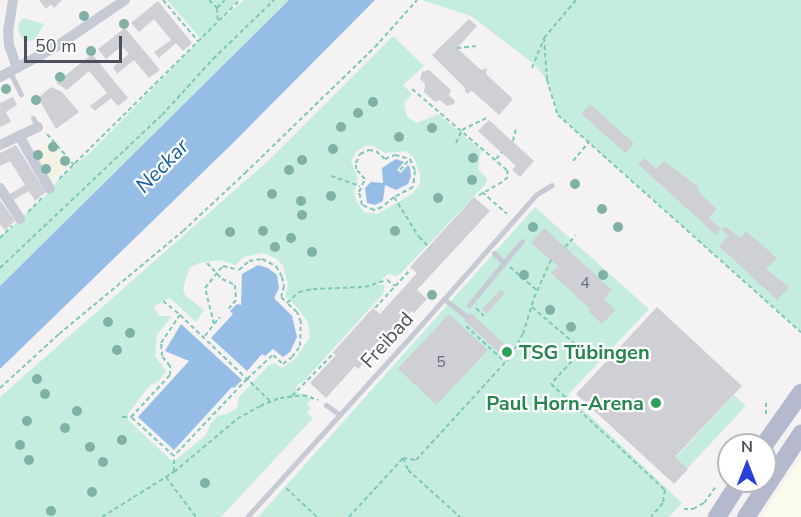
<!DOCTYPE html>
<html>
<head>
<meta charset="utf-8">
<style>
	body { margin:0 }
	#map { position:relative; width:801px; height:517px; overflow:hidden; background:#f4f2f2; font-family:"Nunito Sans",sans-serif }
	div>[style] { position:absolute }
	.commercial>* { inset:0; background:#fbfbee }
	.green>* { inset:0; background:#c4ede0; transform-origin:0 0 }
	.sand>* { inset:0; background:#f3f3e4; transform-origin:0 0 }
	.water>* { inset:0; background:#95bde6 }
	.building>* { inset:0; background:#cfd0d5; transform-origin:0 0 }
	.path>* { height:2px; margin-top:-1px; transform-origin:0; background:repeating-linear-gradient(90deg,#7fc8ba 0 4.5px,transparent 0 7.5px) }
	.lane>* { height:5px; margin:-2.5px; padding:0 2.5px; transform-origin:2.5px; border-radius:2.5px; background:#c6cad5 }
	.street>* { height:10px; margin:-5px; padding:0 5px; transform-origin:5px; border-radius:5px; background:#c6cad5 }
	.primary>* { height:18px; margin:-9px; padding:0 9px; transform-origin:9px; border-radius:9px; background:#b4b9ce }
	.trees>* { width:10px; height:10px; margin:-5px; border-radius:50%; background:#7fb1a6 }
	.dots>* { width:16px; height:16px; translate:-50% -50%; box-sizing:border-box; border:3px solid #fff; border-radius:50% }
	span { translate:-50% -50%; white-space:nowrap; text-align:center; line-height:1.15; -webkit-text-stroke:4.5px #fff; paint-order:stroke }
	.number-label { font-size:16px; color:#6c6f7c }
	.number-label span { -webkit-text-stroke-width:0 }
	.street-label { font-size:20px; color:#4b4f5e }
	.leisure-label { font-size:20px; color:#27864d; font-weight:700 }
	.left { translate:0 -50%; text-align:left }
	.right { translate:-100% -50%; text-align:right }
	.water-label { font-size:21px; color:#185da3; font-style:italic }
	.north { position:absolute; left:717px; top:433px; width:60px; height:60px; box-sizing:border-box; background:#fff; border:2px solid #b7b9bf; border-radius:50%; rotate:0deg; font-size:16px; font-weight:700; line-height:24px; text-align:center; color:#4b4f5e }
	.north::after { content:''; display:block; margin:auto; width:21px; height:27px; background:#2840d7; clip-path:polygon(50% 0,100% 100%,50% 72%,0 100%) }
	.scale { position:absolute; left:24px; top:36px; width:98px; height:27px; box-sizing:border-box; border:3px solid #4b4f5e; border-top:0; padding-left:8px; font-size:18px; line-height:21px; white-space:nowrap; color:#4b4f5e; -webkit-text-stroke:4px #fff; paint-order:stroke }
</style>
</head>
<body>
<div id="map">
	<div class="commercial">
		<i style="clip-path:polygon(801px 458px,801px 517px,762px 517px,780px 489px)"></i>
	</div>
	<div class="green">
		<i style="clip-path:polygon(167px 0,238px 0,217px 24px,244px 0,289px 0,0 286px,0 238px,49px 192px,58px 180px,91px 152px,201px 39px)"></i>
		<i style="clip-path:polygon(422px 0,801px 0,801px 332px,558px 115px,547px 80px,534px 64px,471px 16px)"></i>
		<i style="clip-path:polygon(24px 18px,44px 24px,35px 40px,27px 41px,21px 37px,18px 29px,20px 21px)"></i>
		<i style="clip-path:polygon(evenodd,393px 36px,424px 66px,403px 85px,412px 94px,404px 103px,407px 117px,417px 123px,438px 114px,481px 150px,478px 169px,487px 179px,485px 185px,401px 273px,396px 276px,388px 274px,377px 284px,385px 285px,383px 294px,303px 382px,298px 384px,295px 391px,312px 399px,307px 404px,311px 409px,307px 413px,313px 418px,221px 517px,0 517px,0 397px,268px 161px,393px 36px,365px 146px,373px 146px,385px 153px,406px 151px,414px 158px,420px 174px,420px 184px,412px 194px,377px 214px,364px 212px,356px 201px,354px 192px,358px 179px,351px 161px,356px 152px,365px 146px,393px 36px,263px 253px,277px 259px,283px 266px,288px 285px,285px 296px,298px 308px,308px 323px,310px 337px,295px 359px,282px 368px,275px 363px,269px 365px,239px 397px,237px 408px,227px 414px,218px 416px,211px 423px,206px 435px,177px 459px,171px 460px,128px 420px,128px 414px,143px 394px,150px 385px,159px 381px,166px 371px,155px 356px,157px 335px,172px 316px,159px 316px,154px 306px,170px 298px,196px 322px,204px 310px,186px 296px,183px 289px,189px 268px,199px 263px,220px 260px,236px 265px,243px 257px,263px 253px)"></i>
		<i style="clip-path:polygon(535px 207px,649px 309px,568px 395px,682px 503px,669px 517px,258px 517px)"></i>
		<i style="left:734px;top:395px;width:16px;height:86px;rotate:43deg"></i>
	</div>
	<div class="sand">
		<i style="left:52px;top:139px;width:32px;height:24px;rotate:55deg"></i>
	</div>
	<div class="water">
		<i style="clip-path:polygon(289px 0,375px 0,234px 142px,0 369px,0 286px)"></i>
		<i style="clip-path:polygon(396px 159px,404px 162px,397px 170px,401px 173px,408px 165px,410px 168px,411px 176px,408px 184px,396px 190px,385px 185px,383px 201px,375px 205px,367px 203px,365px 188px,371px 182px,383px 183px,382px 168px)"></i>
		<i style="clip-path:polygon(258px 265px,268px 268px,277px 275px,279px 288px,274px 298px,292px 316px,297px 337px,290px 352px,283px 357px,273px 349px,265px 356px,262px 354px,247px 371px,211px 338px,233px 314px,230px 311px,237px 304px,241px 305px,242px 274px)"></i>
		<i style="clip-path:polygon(181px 324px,242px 380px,234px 388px,232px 387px,174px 450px,138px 417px,189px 361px,165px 351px)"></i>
	</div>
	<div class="building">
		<i style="clip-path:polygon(39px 0,62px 0,54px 8px,51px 4px,46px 9px)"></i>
		<i style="clip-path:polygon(158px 1px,192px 43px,183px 51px,176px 43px,159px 58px,154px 52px,171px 40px,154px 19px,139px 32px,131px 23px)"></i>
		<i style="clip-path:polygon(469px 19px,477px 26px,457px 48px,481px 70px,487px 68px,486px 74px,513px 99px,499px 115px,472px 91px,467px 94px,465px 91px,465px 88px,432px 55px)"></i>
		<i style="clip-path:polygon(125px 28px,160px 70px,149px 78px,134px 60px,117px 74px,113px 67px,129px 54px,122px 46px,106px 59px,98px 49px)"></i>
		<i style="clip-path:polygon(92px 54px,128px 98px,118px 106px,111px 98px,95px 111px,90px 106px,107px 93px,89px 71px,67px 90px,56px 83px)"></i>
		<i style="clip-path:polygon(429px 70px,451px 90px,449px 95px,455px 101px,454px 104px,447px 106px,440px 100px,435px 102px,424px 92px,425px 84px,420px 79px,422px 72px)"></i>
		<i style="clip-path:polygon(51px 87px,62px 92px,79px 112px,56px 129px,38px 98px)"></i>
		<i style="clip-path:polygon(13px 97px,17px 105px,6px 112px,11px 122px,0 127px,0 103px)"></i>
		<i style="left:590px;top:104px;width:59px;height:13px;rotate:42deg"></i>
		<i style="clip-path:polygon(489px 120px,534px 161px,520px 177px,512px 170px,516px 166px,478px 131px)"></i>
		<i style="clip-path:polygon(16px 145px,46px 192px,35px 201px,29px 191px,12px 201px,8px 195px,25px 185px,10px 161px,0 166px,0 153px)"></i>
		<i style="clip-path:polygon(644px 158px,656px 169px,664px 161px,697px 186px,699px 192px,717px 209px,709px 218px,721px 229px,716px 235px,638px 164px)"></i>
		<i style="clip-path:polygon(474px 197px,490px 211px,417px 290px,427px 299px,414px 313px,411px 311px,358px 369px,355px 366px,326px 398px,310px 383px,336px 355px,333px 352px,373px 308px,380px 314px,417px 273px,410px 267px)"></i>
		<i style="clip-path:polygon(0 200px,15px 221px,5px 230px,0 224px)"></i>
		<i style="clip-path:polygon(725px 226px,740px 238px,746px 231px,777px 258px,766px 269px,789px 287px,777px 300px,719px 246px,728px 236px,722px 230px)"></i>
		<i style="clip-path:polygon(544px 228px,612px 290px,604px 299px,616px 310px,602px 324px,588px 311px,590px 309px,551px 273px,558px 266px,531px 243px)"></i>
		<i style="clip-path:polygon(501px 289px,505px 293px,486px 314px,482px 309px)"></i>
		<i style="clip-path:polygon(657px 307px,742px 386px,675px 457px,688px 469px,674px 484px,576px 394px)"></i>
		<i style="left:471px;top:313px;width:56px;height:10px;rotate:43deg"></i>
		<i style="left:449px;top:314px;width:53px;height:75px;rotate:43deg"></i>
	</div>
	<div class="path">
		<i style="left:163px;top:0;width:54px;rotate:49.5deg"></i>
		<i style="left:209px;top:0;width:11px;rotate:45deg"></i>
		<i style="left:217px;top:8px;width:13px;rotate:86deg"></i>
		<i style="left:217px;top:8px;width:11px;rotate:-45deg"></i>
		<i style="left:544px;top:38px;width:42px;rotate:85.9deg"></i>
		<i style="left:547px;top:80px;width:37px;rotate:73deg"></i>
		<i style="left:558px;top:115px;width:326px;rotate:41.8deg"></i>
		<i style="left:457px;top:48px;width:20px;rotate:-6deg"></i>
		<i style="left:532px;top:68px;width:32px;rotate:-68deg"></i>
		<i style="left:544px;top:38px;width:50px;rotate:-49.9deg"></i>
		<i style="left:412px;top:89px;width:125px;rotate:40.5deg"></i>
		<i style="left:507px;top:170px;width:7px;rotate:82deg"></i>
		<i style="left:508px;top:177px;width:8px;rotate:140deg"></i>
		<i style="left:502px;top:182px;width:30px;rotate:150deg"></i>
		<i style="left:47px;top:134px;width:41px;rotate:48.9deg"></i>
		<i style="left:513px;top:141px;width:12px;rotate:-76deg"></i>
		<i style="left:456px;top:143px;width:14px;rotate:-65deg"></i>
		<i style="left:462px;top:130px;width:28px;rotate:-26deg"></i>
		<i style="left:496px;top:159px;width:9px;rotate:-49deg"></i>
		<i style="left:573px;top:161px;width:25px;rotate:-50deg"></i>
		<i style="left:400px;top:170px;width:15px;rotate:-48deg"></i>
		<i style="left:331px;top:176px;width:31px;rotate:19deg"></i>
		<i style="left:59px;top:179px;width:255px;rotate:-44.7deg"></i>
		<i style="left:482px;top:192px;width:33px;rotate:41deg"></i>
		<i style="left:394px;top:197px;width:16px;rotate:140deg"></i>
		<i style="left:382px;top:207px;width:9px;rotate:159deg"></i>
		<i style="left:374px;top:210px;width:13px;rotate:-157deg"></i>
		<i style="left:362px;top:205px;width:13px;rotate:-103deg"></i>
		<i style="left:359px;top:192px;width:14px;rotate:-65deg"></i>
		<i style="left:365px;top:179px;width:13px;rotate:-132deg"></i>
		<i style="left:356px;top:169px;width:6px;rotate:-90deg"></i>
		<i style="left:356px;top:163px;width:10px;rotate:-66deg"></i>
		<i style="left:360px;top:154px;width:10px;rotate:-24deg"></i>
		<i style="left:369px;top:150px;width:7px;rotate:8deg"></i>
		<i style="left:376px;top:151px;width:12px;rotate:42deg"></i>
		<i style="left:385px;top:159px;width:11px;rotate:-22deg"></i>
		<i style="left:395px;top:155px;width:16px;rotate:15deg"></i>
		<i style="left:410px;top:159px;width:13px;rotate:67deg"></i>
		<i style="left:415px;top:171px;width:16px;rotate:97deg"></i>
		<i style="left:413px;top:187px;width:21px;rotate:152deg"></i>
		<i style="left:394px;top:197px;width:47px;rotate:58deg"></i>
		<i style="left:419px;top:237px;width:16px;rotate:45deg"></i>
		<i style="left:28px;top:212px;width:21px;rotate:-45deg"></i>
		<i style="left:0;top:238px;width:17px;rotate:-45deg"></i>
		<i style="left:565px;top:247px;width:16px;rotate:-47deg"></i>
		<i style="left:207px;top:263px;width:22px;rotate:47deg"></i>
		<i style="left:222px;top:279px;width:14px;rotate:25deg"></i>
		<i style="left:235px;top:285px;width:15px;rotate:86deg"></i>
		<i style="left:236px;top:300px;width:11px;rotate:131deg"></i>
		<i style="left:510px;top:267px;width:37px;rotate:41deg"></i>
		<i style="left:0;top:268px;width:223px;rotate:-43.4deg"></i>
		<i style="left:162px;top:115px;width:76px;rotate:-47.7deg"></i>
		<i style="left:213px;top:59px;width:85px;rotate:-44deg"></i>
		<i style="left:163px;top:301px;width:22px;rotate:39deg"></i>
		<i style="left:532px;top:307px;width:66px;rotate:40.7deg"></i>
		<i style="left:582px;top:350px;width:46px;rotate:132.4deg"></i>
		<i style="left:551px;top:384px;width:156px;rotate:42.9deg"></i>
		<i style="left:665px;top:490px;width:13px;rotate:99deg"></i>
		<i style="left:663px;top:503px;width:18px;rotate:131deg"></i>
		<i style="left:375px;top:308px;width:53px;rotate:-47.3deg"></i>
		<i style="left:476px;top:308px;width:11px;rotate:45deg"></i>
		<i style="left:180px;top:315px;width:93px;rotate:43.7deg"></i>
		<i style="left:247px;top:379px;width:106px;rotate:133.5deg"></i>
		<i style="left:174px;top:456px;width:58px;rotate:-137.8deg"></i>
		<i style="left:131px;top:417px;width:57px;rotate:-47.1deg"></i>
		<i style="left:170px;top:375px;width:9px;rotate:-90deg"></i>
		<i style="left:170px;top:366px;width:13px;rotate:-129deg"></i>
		<i style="left:162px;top:356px;width:13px;rotate:-94deg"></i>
		<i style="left:161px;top:343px;width:34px;rotate:-56deg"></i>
		<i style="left:214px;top:324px;width:9px;rotate:-49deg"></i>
		<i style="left:466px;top:326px;width:53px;rotate:42.7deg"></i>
		<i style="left:205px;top:336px;width:15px;rotate:-53deg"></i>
		<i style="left:214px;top:324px;width:37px;rotate:-104deg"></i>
		<i style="left:205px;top:288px;width:28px;rotate:-51deg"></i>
		<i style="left:223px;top:266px;width:16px;rotate:14deg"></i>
		<i style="left:239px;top:270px;width:13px;rotate:-42deg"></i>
		<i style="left:249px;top:261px;width:13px;rotate:-9deg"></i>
		<i style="left:262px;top:259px;width:16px;rotate:27deg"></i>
		<i style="left:276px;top:266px;width:13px;rotate:61deg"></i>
		<i style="left:282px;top:277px;width:9px;rotate:77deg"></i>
		<i style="left:284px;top:286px;width:11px;rotate:105deg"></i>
		<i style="left:281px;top:297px;width:8px;rotate:45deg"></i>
		<i style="left:287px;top:303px;width:16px;rotate:-43deg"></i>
		<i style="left:299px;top:292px;width:14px;rotate:-12deg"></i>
		<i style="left:313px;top:289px;width:52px;rotate:-2.2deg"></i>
		<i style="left:365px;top:287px;width:23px;rotate:-18deg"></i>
		<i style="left:387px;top:280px;width:10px;rotate:37deg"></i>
		<i style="left:0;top:388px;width:80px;rotate:-42.5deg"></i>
		<i style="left:59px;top:334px;width:161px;rotate:-39.7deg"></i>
		<i style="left:183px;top:231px;width:85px;rotate:-43.1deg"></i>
		<i style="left:245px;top:173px;width:181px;rotate:-44.1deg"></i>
		<i style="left:375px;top:47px;width:63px;rotate:-48.2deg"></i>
		<i style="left:292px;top:396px;width:60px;rotate:-45.7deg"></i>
		<i style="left:270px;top:401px;width:32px;rotate:-136deg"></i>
		<i style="left:247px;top:379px;width:35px;rotate:-43deg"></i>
		<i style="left:273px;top:355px;width:13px;rotate:42deg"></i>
		<i style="left:283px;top:364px;width:11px;rotate:-38deg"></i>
		<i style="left:292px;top:357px;width:14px;rotate:-54deg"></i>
		<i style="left:300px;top:346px;width:24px;rotate:-88deg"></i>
		<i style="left:301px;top:322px;width:11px;rotate:-112deg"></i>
		<i style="left:297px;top:312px;width:13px;rotate:-138deg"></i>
		<i style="left:766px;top:403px;width:11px;rotate:90deg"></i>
		<i style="left:122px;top:417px;width:9px"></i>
		<i style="left:403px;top:458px;width:13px;rotate:67deg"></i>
		<i style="left:408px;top:470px;width:70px;rotate:42.1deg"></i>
		<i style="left:174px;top:472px;width:15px;rotate:-90deg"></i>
		<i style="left:166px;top:477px;width:50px;rotate:53.1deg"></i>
		<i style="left:286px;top:488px;width:42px;rotate:43.1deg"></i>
		<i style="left:684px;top:509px;width:9px"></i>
		<i style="left:693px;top:509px;width:13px;rotate:-29deg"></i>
		<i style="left:704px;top:503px;width:19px;rotate:-54deg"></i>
		<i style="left:102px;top:517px;width:85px;rotate:-32deg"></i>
		<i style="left:174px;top:472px;width:82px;rotate:-40.1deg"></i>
		<i style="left:237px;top:419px;width:26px;rotate:-29deg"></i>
		<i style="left:260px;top:406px;width:22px;rotate:-22deg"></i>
		<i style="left:280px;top:398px;width:23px;rotate:-7deg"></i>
		<i style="left:303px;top:395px;width:16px;rotate:18deg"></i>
		<i style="left:349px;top:517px;width:80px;rotate:-47.5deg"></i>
		<i style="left:403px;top:458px;width:13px;rotate:9deg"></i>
		<i style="left:416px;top:460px;width:139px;rotate:-47.6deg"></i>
		<i style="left:510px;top:357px;width:26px;rotate:-61deg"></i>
		<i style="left:523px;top:334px;width:38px;rotate:-73deg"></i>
		<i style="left:534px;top:298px;width:42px;rotate:-65.9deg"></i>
	</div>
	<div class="lane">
		<i style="left:10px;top:72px;width:25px;rotate:64deg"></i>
		<i style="left:33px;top:118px;width:10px;rotate:61deg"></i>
		<i style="left:494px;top:253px;width:13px;rotate:45deg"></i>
		<i style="left:444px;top:299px;width:29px;rotate:38deg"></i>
		<i style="left:469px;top:305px;width:83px;rotate:-50.4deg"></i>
		<i style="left:326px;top:405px;width:16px;rotate:35deg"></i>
		<i style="left:247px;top:517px;width:235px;rotate:-47.8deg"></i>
		<i style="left:405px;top:343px;width:199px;rotate:-48.5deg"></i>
		<i style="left:537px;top:194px;width:17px;rotate:-31deg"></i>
	</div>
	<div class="street">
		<i style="left:13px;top:0;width:30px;rotate:99deg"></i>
		<i style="left:8px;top:30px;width:15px;rotate:86deg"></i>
		<i style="left:9px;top:45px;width:24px;rotate:71deg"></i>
		<i style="left:0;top:77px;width:65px;rotate:-28.5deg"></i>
		<i style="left:57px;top:46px;width:82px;rotate:-34.1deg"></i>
		<i style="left:19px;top:136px;width:61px;rotate:59.7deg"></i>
		<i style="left:0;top:145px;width:42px;rotate:-25.3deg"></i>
		<i style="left:0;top:188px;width:37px;rotate:57deg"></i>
	</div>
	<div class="primary">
		<i style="left:764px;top:445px;width:64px;rotate:-54.6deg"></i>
		<i style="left:717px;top:517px;width:43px;rotate:-57.4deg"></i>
		<i style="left:746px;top:517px;width:100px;rotate:-56.5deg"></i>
	</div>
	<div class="trees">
		<i style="left:84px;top:16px"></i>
		<i style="left:124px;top:24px"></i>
		<i style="left:91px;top:51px"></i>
		<i style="left:60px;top:77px"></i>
		<i style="left:6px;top:89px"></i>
		<i style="left:36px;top:100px"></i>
		<i style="left:373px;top:102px"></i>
		<i style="left:358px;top:113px"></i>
		<i style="left:341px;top:127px"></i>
		<i style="left:432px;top:128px"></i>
		<i style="left:399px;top:137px"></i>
		<i style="left:53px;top:147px"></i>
		<i style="left:333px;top:149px"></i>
		<i style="left:38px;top:155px"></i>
		<i style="left:473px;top:158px"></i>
		<i style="left:302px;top:160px"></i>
		<i style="left:65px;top:161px"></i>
		<i style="left:46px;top:169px"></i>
		<i style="left:289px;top:170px"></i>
		<i style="left:472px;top:180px"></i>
		<i style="left:575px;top:184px"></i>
		<i style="left:272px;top:194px"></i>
		<i style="left:331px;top:196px"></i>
		<i style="left:438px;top:198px"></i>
		<i style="left:301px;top:201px"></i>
		<i style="left:602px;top:209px"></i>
		<i style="left:302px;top:215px"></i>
		<i style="left:533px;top:227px"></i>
		<i style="left:618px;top:227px"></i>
		<i style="left:263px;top:231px"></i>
		<i style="left:395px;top:231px"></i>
		<i style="left:230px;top:232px"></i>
		<i style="left:291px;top:238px"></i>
		<i style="left:275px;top:247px"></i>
		<i style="left:312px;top:252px"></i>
		<i style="left:524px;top:275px"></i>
		<i style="left:603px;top:275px"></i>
		<i style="left:432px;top:295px"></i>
		<i style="left:550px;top:310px"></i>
		<i style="left:108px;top:322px"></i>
		<i style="left:571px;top:327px"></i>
		<i style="left:130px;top:333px"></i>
		<i style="left:117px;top:350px"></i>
		<i style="left:37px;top:379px"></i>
		<i style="left:45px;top:394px"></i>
		<i style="left:77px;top:411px"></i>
		<i style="left:27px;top:421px"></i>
		<i style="left:65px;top:428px"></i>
		<i style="left:122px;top:440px"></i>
		<i style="left:20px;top:445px"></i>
		<i style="left:90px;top:447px"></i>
		<i style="left:29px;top:460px"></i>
		<i style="left:103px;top:462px"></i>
		<i style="left:205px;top:483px"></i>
		<i style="left:92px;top:492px"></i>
		<i style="left:51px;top:511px"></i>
	</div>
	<div class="dots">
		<i style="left:507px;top:352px;background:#2e9e5b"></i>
		<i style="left:656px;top:403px;background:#2e9e5b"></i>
	</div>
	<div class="number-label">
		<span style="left:585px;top:283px">4</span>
		<span style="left:441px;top:362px">5</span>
	</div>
	<div class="street-label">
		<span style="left:387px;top:340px;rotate:-48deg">Freibad</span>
	</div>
	<div class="leisure-label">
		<span class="left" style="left:519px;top:352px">TSG Tübingen</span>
		<span class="right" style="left:644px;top:403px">Paul Horn-Arena</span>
	</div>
	<div class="water-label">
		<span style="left:162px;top:166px;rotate:-46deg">Neckar</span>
	</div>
	<div class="north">N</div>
	<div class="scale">50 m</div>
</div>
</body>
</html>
